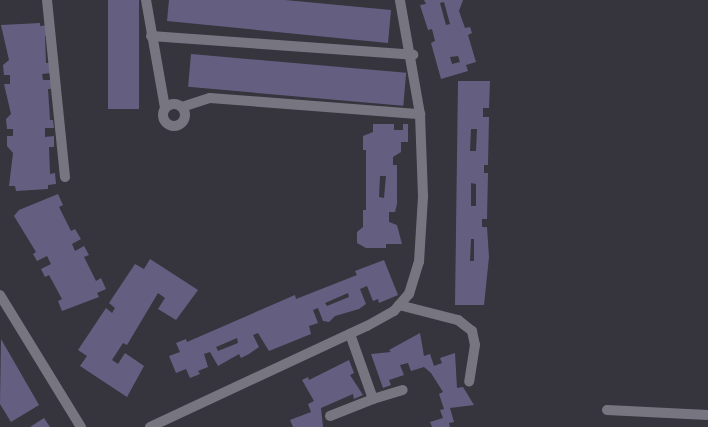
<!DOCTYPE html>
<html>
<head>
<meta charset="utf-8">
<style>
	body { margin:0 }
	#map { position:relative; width:708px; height:427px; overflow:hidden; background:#36343d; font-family:Manrope,sans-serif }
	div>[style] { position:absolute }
	.building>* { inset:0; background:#645f81; transform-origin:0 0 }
	.minor>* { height:10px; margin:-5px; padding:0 5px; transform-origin:5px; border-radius:5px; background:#777680 }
	.minor>.ring { margin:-5px; padding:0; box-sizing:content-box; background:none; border:10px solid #777680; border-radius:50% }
	span { translate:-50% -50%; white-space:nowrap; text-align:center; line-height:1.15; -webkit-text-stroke:4px #36343d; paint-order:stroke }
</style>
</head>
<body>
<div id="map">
	<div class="building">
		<i style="left:108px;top:0;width:31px;height:109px"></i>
		<i style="clip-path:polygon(169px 0,285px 0,391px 10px,388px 43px,167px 21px)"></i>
		<i style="clip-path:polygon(evenodd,424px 0,463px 0,459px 11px,465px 28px,470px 27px,472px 33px,468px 35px,476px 62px,466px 65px,468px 71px,441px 79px,431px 43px,435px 41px,432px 29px,428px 30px,420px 5px,426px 4px,424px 0,444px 2px,450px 24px,446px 25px,440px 3px,444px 2px,424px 0,458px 56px,460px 62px,452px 64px,450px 57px,458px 56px)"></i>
		<i style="clip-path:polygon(40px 23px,40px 26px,48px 25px,49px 36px,45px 36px,46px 63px,50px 63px,51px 73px,42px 74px,43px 80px,51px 80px,52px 89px,48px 89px,50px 120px,53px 120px,54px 128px,45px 128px,45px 137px,54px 136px,54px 147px,49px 147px,50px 174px,55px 173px,56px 184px,48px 185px,48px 189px,16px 191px,15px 186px,9px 186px,13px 153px,7px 146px,7px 136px,13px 136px,13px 129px,7px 129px,6px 119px,11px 114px,4px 84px,10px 84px,10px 75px,4px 75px,3px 65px,9px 60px,1px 25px)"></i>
		<i style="left:191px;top:54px;width:216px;height:33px;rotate:5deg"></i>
		<i style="clip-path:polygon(evenodd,458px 81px,490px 81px,489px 108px,483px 108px,483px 117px,489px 117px,488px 165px,484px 165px,484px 173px,488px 173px,487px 219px,482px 219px,482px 227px,487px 227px,489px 257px,484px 305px,455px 305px,458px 81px,471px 129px,477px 129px,476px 151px,470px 151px,471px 129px,458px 81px,471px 183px,476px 184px,476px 206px,471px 206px,471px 183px,458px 81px,471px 239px,474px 239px,474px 261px,470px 261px,471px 239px)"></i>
		<i style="clip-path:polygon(evenodd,373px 124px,394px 124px,394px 130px,403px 130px,403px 124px,408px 124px,408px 142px,401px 142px,401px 152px,393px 157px,393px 165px,397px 165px,397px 204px,395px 212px,389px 212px,389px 222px,397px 225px,402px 244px,386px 244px,386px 248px,366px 248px,357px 243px,357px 232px,363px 227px,363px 210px,366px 210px,366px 150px,363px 150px,363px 136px,373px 132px,373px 124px,380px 176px,386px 176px,384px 198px,379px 197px,380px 176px)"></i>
		<i style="clip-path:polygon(58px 194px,63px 205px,59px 207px,71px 231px,75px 229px,81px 239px,72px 244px,75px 251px,84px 246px,89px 255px,84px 257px,96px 281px,101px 278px,106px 289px,97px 293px,99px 297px,62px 311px,58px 301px,62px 299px,49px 275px,45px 277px,41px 269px,51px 264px,47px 256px,37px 261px,33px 254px,36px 252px,14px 216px,19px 210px)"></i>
		<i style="clip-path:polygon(150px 259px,198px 290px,176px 320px,158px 309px,165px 298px,158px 293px,127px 345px,123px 343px,112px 360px,118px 364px,125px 353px,144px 366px,127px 397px,80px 366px,87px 356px,78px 350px,106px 308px,112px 313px,115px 308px,109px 303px,135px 264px,144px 269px)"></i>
		<i style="clip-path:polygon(evenodd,384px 260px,398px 295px,379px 303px,378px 299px,373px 301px,367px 286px,360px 289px,366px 304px,359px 309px,335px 316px,329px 322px,323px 321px,318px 308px,313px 310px,318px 323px,309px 326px,311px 334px,269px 351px,258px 333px,253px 335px,259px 347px,249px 354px,241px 358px,239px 354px,218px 366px,210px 352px,204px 354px,208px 367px,198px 371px,200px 374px,190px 378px,186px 369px,176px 373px,169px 356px,180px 352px,176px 343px,186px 339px,187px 342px,295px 295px,296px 299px,357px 275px,355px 271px,384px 260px,348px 293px,349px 297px,327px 306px,325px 303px,348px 293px,384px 260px,237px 338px,238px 343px,218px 351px,216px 347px,237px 338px)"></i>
		<i style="clip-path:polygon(420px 333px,424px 356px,430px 354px,434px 366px,442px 363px,440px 358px,455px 353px,457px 388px,463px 387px,474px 405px,450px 408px,454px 422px,449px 423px,450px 427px,432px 427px,430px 422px,443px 418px,440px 410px,444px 409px,439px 394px,443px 392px,431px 373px,424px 367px,411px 371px,408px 363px,400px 365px,404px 375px,389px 380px,391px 385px,383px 388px,371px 354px,391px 352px,389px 350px)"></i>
		<i style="clip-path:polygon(1px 339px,39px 405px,11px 422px,0 404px)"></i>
		<i style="clip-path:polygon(349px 360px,354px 373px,350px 375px,363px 395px,354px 399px,353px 394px,321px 408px,323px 427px,293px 427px,290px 420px,311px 412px,308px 404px,314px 401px,302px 380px,308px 377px,309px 380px)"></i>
		<i style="clip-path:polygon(44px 418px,50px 427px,30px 427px)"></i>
	</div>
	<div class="minor">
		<i style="left:47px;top:0;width:178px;rotate:84.2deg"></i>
		<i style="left:146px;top:0;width:110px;rotate:80deg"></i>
		<i style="left:151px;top:36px;width:263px;rotate:4.1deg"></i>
		<i class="ring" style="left:163px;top:104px;width:12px;height:12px"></i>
		<i style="left:182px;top:107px;width:29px;rotate:-18deg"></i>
		<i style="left:210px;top:98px;width:211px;rotate:4.4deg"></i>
		<i style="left:0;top:295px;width:155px;rotate:58.5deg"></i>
		<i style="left:399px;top:305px;width:61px;rotate:14.3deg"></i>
		<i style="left:458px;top:320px;width:18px;rotate:38deg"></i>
		<i style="left:472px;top:331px;width:14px;rotate:78deg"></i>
		<i style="left:475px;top:345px;width:37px;rotate:99deg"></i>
		<i style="left:350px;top:334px;width:69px;rotate:70.5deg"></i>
		<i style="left:373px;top:399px;width:31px;rotate:-17deg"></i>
		<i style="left:607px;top:410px;width:101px;rotate:2.8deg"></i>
		<i style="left:330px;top:416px;width:46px;rotate:-21.6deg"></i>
		<i style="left:150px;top:427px;width:239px;rotate:-25deg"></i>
		<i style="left:367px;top:326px;width:31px;rotate:-29deg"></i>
		<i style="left:394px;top:311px;width:23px;rotate:-49deg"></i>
		<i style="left:409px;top:294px;width:34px;rotate:-73deg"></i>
		<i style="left:419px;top:262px;width:66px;rotate:-86.5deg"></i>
		<i style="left:423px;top:196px;width:82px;rotate:-92.1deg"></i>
		<i style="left:420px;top:114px;width:116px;rotate:-100deg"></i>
	</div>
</div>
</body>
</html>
